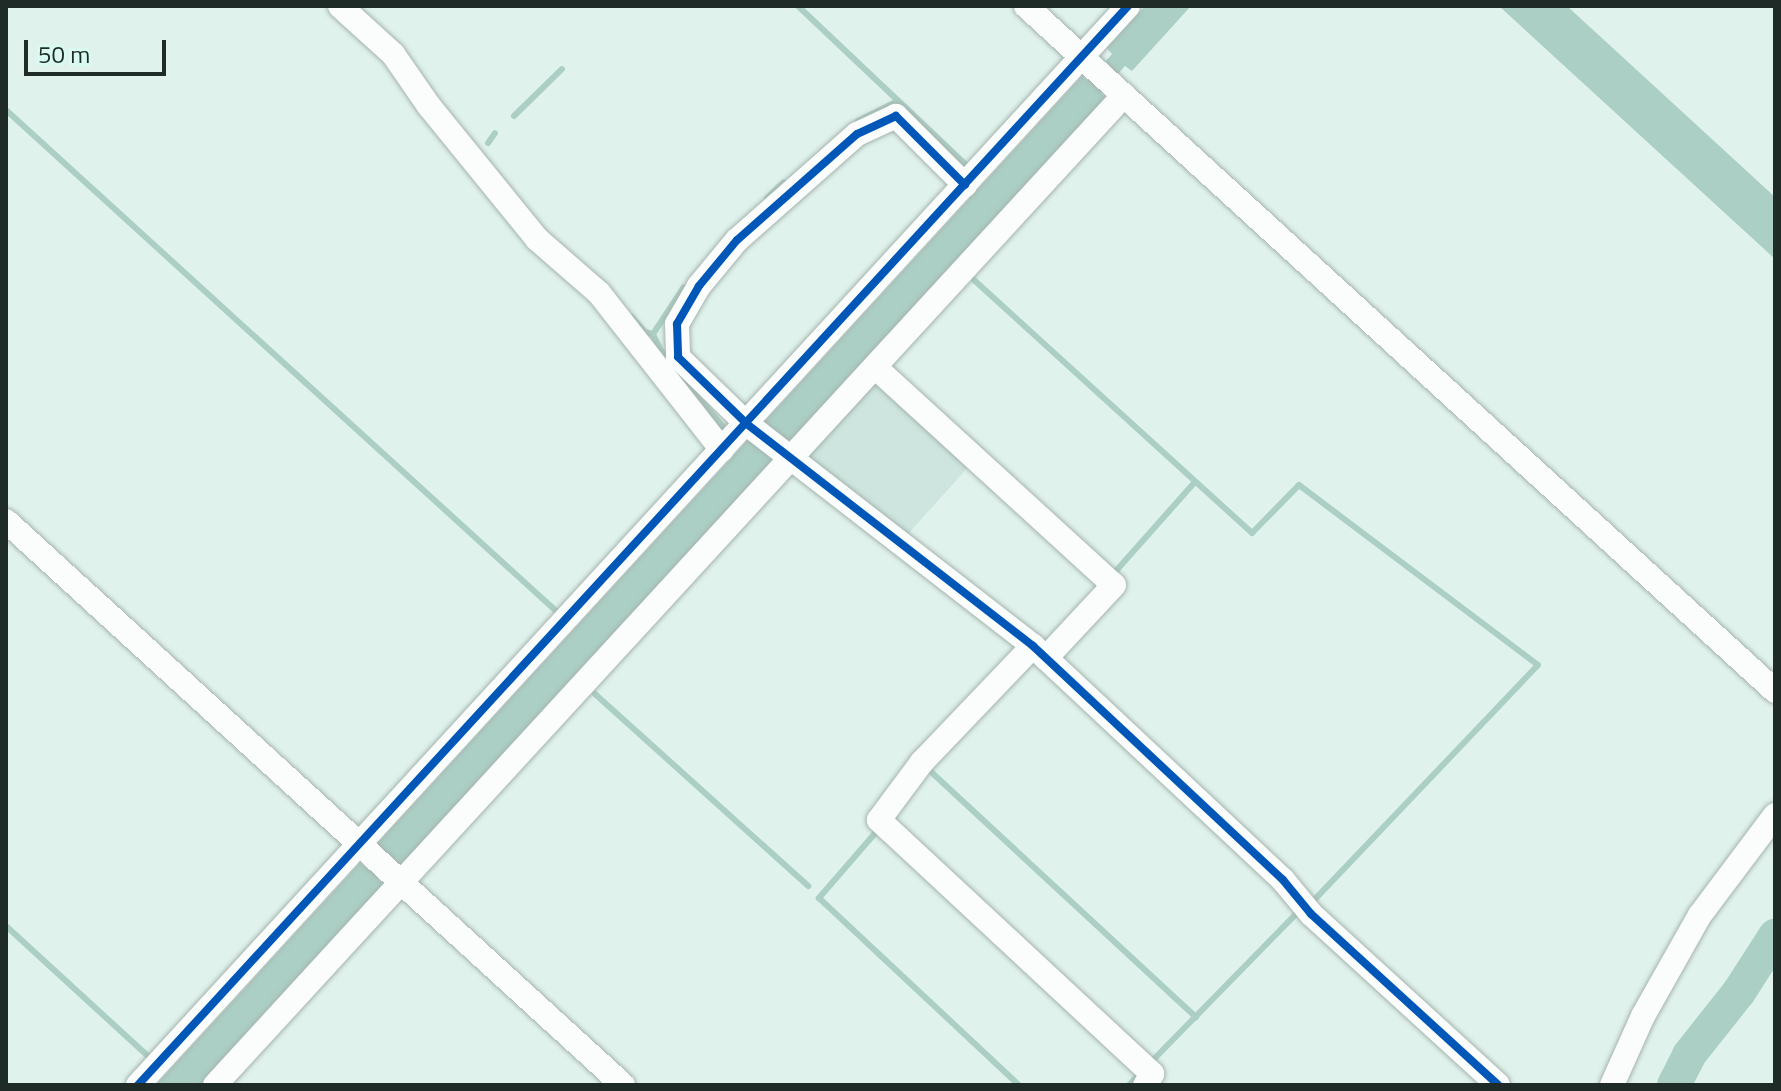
<!DOCTYPE html>
<html>
<head>
<meta charset="utf-8">
<style>
	body { margin:0 }
	#map { position:relative; width:1781px; height:1091px; overflow:hidden; background:#e0f2ec; font-family:"Titillium Web",sans-serif }
	div>[style] { position:absolute }
	.green>* { inset:0; background:#cde5de }
	.water>* { inset:0; background:#abcfc5 }
	.stream>* { height:6px; margin:-3px; padding:0 3px; transform-origin:3px; border-radius:3px; background:#abcfc5 }
	.river>* { height:34px; margin:-17px; padding:0 17px; transform-origin:17px; border-radius:17px; background:#abcfc5 }
	.roads { filter:drop-shadow(0 0 2px #a5b3ae) drop-shadow(0 0 2px #a5b3ae) }
	.minor>* { height:24px; margin:-12px; padding:0 12px; transform-origin:12px; border-radius:12px; background:#fafdfc }
	.cycleway>* { height:8px; margin:-4px; padding:0 4px; transform-origin:4px; border-radius:4px; background:#0057b8 }
	span { translate:-50% -50%; white-space:nowrap; text-align:center; line-height:1.15; -webkit-text-stroke:8px #d8faf0; paint-order:stroke }
	.frame { position:absolute; inset:0; border:8px solid #1e2b27; pointer-events:none }
	.scale { position:absolute; left:24px; top:40px; width:142px; height:36px; box-sizing:border-box; border:4px solid #1e2b27; border-top:0; padding-left:10px; font-size:24px; line-height:28px; white-space:nowrap; color:#1e2b27; -webkit-text-stroke:6px #d8faf0; paint-order:stroke }
</style>
</head>
<body>
<div id="map">
	<div class="green">
		<i style="clip-path:polygon(875px 377px,971px 464px,908px 534px,808px 460px,806px 452px)"></i>
	</div>
	<div class="water">
		<i style="clip-path:polygon(1145px 6px,1191px 6px,1132px 71px,1125px 66px,1101px 93px,1107px 99px,790px 446px,767px 455px,775px 462px,402px 867px,394px 859px,377px 878px,385px 886px,201px 1085px,156px 1085px,360px 863px,369px 870px,385px 852px,377px 844px,1082px 76px,1088px 81px,1112px 54px,1107px 48px)"></i>
		<i style="clip-path:polygon(1499px 6px,1567px 6px,1775px 197px,1775px 259px)"></i>
	</div>
	<div class="stream">
		<i style="left:798px;top:6px;width:231px;rotate:43.4deg"></i>
		<i style="left:6px;top:110px;width:743px;rotate:42.33deg"></i>
		<i style="left:514px;top:116px;width:67px;rotate:-44.4deg"></i>
		<i style="left:858px;top:121px;width:45px;rotate:-26.6deg"></i>
		<i style="left:488px;top:143px;width:12px;rotate:-55deg"></i>
		<i style="left:767px;top:198px;width:23px;rotate:-43deg"></i>
		<i style="left:974px;top:280px;width:376px;rotate:42.3deg"></i>
		<i style="left:1252px;top:533px;width:67px;rotate:-45.6deg"></i>
		<i style="left:1299px;top:485px;width:299px;rotate:37deg"></i>
		<i style="left:1538px;top:665px;width:322px;rotate:133.6deg"></i>
		<i style="left:632px;top:317px;width:20px;rotate:49deg"></i>
		<i style="left:645px;top:332px;width:8px;rotate:14deg"></i>
		<i style="left:667px;top:362px;width:31px;rotate:-117deg"></i>
		<i style="left:653px;top:334px;width:56px;rotate:-56.6deg"></i>
		<i style="left:674px;top:370px;width:77px;rotate:49.2deg"></i>
		<i style="left:1115px;top:572px;width:120px;rotate:-48.4deg"></i>
		<i style="left:595px;top:694px;width:287px;rotate:42deg"></i>
		<i style="left:929px;top:770px;width:364px;rotate:42.8deg"></i>
		<i style="left:877px;top:831px;width:89px;rotate:130.9deg"></i>
		<i style="left:819px;top:898px;width:274px;rotate:43.1deg"></i>
		<i style="left:6px;top:926px;width:194px;rotate:42.5deg"></i>
		<i style="left:1154px;top:1059px;width:202px;rotate:-45.6deg"></i>
		<i style="left:1129px;top:1085px;width:13px;rotate:-45deg"></i>
	</div>
	<div class="river">
		<i style="left:1674px;top:1085px;width:34px;rotate:-63deg"></i>
		<i style="left:1689px;top:1055px;width:80px;rotate:-51.6deg"></i>
		<i style="left:1739px;top:992px;width:67px;rotate:-57.3deg"></i>
	</div>
	<div class="roads">
		<div class="minor">
			<i style="left:340px;top:6px;width:72px;rotate:42.2deg"></i>
			<i style="left:393px;top:54px;width:63px;rotate:55.3deg"></i>
			<i style="left:429px;top:106px;width:171px;rotate:50.9deg"></i>
			<i style="left:537px;top:239px;width:82px;rotate:41.1deg"></i>
			<i style="left:599px;top:293px;width:199px;rotate:51.9deg"></i>
			<i style="left:1026px;top:6px;width:1015px;rotate:42.44deg"></i>
			<i style="left:965px;top:185px;width:98px;rotate:-135deg"></i>
			<i style="left:896px;top:116px;width:43px;rotate:155.2deg"></i>
			<i style="left:857px;top:134px;width:160px;rotate:138.5deg"></i>
			<i style="left:737px;top:240px;width:60px;rotate:129.6deg"></i>
			<i style="left:699px;top:286px;width:44px;rotate:120.1deg"></i>
			<i style="left:677px;top:324px;width:33px;rotate:88deg"></i>
			<i style="left:678px;top:357px;width:96px;rotate:44.2deg"></i>
			<i style="left:747px;top:424px;width:362px;rotate:37.8deg"></i>
			<i style="left:1033px;top:646px;width:342px;rotate:43.1deg"></i>
			<i style="left:1283px;top:880px;width:44px;rotate:50.5deg"></i>
			<i style="left:1311px;top:914px;width:253px;rotate:42.4deg"></i>
			<i style="left:875px;top:367px;width:323px;rotate:42.4deg"></i>
			<i style="left:1114px;top:585px;width:100px;rotate:133deg"></i>
			<i style="left:6px;top:521px;width:836px;rotate:42.43deg"></i>
			<i style="left:1033px;top:646px;width:161px;rotate:133.7deg"></i>
			<i style="left:922px;top:762px;width:72px;rotate:126.6deg"></i>
			<i style="left:879px;top:820px;width:373px;rotate:42.9deg"></i>
			<i style="left:1152px;top:1074px;width:13px;rotate:122deg"></i>
			<i style="left:138px;top:1085px;width:1464px;rotate:-47.46deg"></i>
			<i style="left:215px;top:1085px;width:1344px;rotate:-47.44deg"></i>
			<i style="left:1612px;top:1085px;width:76px;rotate:-65.8deg"></i>
			<i style="left:1643px;top:1016px;width:116px;rotate:-60.6deg"></i>
			<i style="left:1700px;top:915px;width:125px;rotate:-53.1deg"></i>
		</div>
	</div>
	<div class="cycleway">
		<i style="left:965px;top:185px;width:98px;rotate:-135deg"></i>
		<i style="left:896px;top:116px;width:43px;rotate:155.2deg"></i>
		<i style="left:857px;top:134px;width:160px;rotate:138.5deg"></i>
		<i style="left:737px;top:240px;width:60px;rotate:129.6deg"></i>
		<i style="left:699px;top:286px;width:44px;rotate:120.1deg"></i>
		<i style="left:677px;top:324px;width:33px;rotate:88deg"></i>
		<i style="left:678px;top:357px;width:96px;rotate:44.2deg"></i>
		<i style="left:747px;top:424px;width:362px;rotate:37.8deg"></i>
		<i style="left:1033px;top:646px;width:342px;rotate:43.1deg"></i>
		<i style="left:1283px;top:880px;width:44px;rotate:50.5deg"></i>
		<i style="left:1311px;top:914px;width:253px;rotate:42.4deg"></i>
		<i style="left:138px;top:1085px;width:1464px;rotate:-47.46deg"></i>
	</div>
	<div class="frame"></div>
	<div class="scale">50 m</div>
</div>
</body>
</html>
